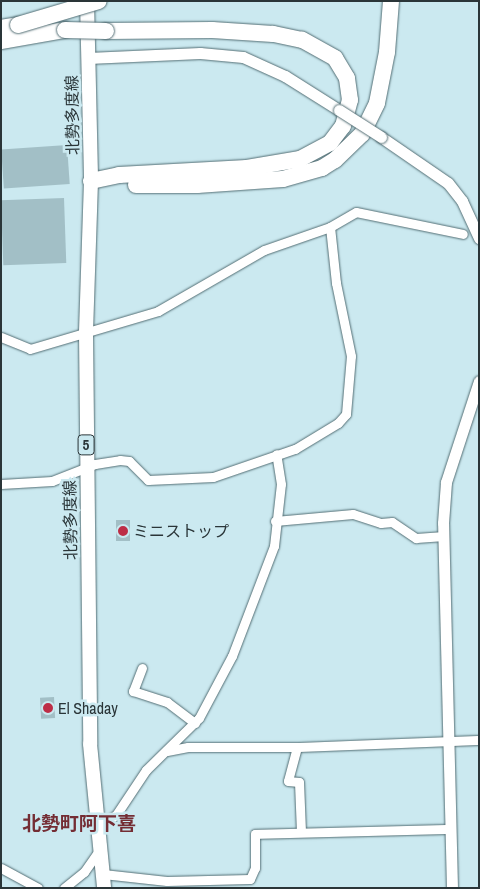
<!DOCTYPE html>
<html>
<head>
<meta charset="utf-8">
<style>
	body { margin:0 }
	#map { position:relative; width:480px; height:889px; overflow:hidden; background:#cbe9f0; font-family:"Archivo Narrow","Noto Sans JP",sans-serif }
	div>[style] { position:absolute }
	.building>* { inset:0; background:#a2bfc6; transform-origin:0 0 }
	.roads { filter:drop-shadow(0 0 1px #536e74) drop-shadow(0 0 1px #536e74) }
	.minor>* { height:9px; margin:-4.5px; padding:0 4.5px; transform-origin:4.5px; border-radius:4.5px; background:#fff }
	.tertiary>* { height:11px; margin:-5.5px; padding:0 5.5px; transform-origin:5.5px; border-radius:5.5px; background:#fff }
	.primary>* { height:14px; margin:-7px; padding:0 7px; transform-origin:7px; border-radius:7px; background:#fff }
	.motorway>* { height:16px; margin:-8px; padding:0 8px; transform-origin:8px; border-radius:8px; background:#fff }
	.bridges { filter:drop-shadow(0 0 1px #536e74) drop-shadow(0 0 1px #536e74) }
	.tertiary-bridge>* { height:11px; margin:-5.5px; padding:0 5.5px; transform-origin:5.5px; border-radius:5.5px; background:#fff }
	.motorway-bridge>* { height:16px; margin:-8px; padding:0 8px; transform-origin:8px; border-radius:8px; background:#fff }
	.dots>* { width:14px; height:14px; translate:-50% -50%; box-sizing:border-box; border:2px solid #cbe9f0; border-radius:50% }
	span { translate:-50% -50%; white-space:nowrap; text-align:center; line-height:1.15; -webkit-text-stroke:5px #cbe9f0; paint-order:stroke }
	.shield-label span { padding:1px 4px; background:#cbe9f0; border:1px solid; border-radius:4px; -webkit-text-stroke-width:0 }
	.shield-label { font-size:15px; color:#2a3538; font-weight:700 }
	.street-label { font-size:16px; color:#2a3538 }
	.poi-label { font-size:16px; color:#2a3538 }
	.left { translate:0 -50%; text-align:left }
	.quarter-label { font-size:19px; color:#742d34; font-weight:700 }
	.frame { position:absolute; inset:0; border:2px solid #2a3538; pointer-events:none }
</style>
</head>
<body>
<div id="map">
	<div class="building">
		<i style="left:67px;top:145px;width:39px;height:66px;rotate:86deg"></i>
		<i style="left:64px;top:198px;width:65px;height:63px;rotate:88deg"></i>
		<i style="left:130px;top:520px;width:21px;height:14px;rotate:90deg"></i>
		<i style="left:54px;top:697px;width:21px;height:14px;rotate:87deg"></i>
	</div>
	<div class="roads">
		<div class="minor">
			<i style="left:1px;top:337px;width:31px;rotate:22deg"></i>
			<i style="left:30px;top:349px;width:134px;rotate:-16.5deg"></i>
			<i style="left:158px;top:311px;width:122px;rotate:-29.9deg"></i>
			<i style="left:264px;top:250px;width:70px;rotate:-19.2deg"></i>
			<i style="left:330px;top:227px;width:30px;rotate:-30deg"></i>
			<i style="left:356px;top:212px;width:109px;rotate:11.6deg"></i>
			<i style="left:1px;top:484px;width:51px;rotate:-3.4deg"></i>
			<i style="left:52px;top:481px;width:46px;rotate:-21.6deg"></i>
			<i style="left:95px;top:464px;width:25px;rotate:-9deg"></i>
			<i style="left:120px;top:460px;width:9px;rotate:6deg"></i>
			<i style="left:129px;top:461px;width:27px;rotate:45deg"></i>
			<i style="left:148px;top:480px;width:65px;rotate:-2.6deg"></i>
			<i style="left:213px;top:477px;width:87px;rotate:-18.9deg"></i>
			<i style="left:295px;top:449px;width:50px;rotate:-31.2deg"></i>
			<i style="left:338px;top:423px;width:12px;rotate:-48deg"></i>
			<i style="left:346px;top:414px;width:58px;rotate:-85.1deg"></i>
			<i style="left:351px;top:356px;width:75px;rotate:-101.6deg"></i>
			<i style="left:336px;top:283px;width:56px;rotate:-96.1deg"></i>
			<i style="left:275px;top:521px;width:78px;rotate:-5.1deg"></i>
			<i style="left:353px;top:514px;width:29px;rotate:18deg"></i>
			<i style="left:381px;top:523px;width:11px;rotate:-5deg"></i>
			<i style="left:392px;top:522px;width:29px;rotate:34deg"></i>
			<i style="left:416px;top:538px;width:28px;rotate:-4deg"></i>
			<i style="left:142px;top:668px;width:25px;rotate:111deg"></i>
			<i style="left:133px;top:691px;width:36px;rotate:18deg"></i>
			<i style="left:167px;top:702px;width:35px;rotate:37deg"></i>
			<i style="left:297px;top:747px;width:35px;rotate:105deg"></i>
			<i style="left:288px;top:781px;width:11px;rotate:5deg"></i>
			<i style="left:299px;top:782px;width:49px;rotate:87.7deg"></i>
			<i style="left:167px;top:751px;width:21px;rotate:-11deg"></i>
			<i style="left:188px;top:747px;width:109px"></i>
			<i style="left:297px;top:747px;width:182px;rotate:-2.2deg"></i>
			<i style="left:98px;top:827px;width:22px;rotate:-34deg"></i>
			<i style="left:116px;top:815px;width:54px;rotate:-56.3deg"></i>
			<i style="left:146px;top:770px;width:74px;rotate:-44.5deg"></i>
			<i style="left:199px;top:718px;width:70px;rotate:-62deg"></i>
			<i style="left:232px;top:656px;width:118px;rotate:-69.1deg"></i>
			<i style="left:274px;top:546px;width:62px;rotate:-83.6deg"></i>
			<i style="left:281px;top:484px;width:30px;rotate:-99deg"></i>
			<i style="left:1px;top:868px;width:42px;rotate:28.4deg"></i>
			<i style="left:103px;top:874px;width:64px;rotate:6.2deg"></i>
			<i style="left:167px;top:881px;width:83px;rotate:-1.4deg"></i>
			<i style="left:250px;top:879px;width:12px;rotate:-66deg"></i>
			<i style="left:255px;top:868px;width:34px;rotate:-90deg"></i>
			<i style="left:255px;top:834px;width:196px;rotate:-1.5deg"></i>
			<i style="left:64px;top:888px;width:26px;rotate:-39deg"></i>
			<i style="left:84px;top:872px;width:28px;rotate:-55deg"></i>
		</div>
		<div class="tertiary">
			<i style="left:88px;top:58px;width:112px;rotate:-2.6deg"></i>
			<i style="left:200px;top:53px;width:43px;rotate:5.3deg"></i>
			<i style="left:243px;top:57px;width:46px;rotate:24.3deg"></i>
			<i style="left:285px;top:76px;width:64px;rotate:32.2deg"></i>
			<i style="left:381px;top:137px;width:81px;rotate:34.5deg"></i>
			<i style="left:448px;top:183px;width:23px;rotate:52deg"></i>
			<i style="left:462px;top:201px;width:41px;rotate:65.3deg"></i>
			<i style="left:452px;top:888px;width:365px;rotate:-91.4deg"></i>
			<i style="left:443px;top:523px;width:41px;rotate:-85.8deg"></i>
			<i style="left:446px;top:482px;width:106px;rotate:-71.9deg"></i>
		</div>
		<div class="primary">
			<i style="left:87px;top:1px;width:180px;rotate:88.7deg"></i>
			<i style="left:91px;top:181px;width:152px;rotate:91.9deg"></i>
			<i style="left:86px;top:333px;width:411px;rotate:89.4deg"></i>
			<i style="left:90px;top:744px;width:145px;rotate:84.4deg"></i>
		</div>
		<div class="motorway">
			<i style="left:1px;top:28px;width:17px;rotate:-10deg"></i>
			<i style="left:1px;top:41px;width:65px;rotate:-9.8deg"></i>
			<i style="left:91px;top:181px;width:29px;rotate:-12deg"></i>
			<i style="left:119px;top:175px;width:128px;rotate:-3.1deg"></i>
			<i style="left:247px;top:168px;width:54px;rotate:-9.6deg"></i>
			<i style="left:300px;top:159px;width:34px;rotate:-28deg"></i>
			<i style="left:330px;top:143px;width:21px;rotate:-53deg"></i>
			<i style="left:343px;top:126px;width:27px;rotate:-75deg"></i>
			<i style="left:350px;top:100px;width:22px;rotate:-98deg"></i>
			<i style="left:347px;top:78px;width:23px;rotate:-121deg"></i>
			<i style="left:335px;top:58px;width:38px;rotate:-151deg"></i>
			<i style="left:302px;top:40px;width:30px;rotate:-168deg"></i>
			<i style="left:273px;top:34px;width:61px;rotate:-176.2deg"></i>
			<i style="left:212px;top:30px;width:106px;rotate:179.5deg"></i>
			<i style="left:136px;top:185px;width:61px"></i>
			<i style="left:197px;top:185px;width:86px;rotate:-4deg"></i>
			<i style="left:283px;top:179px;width:41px;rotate:-15.8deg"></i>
			<i style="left:322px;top:168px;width:15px;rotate:-32deg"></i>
			<i style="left:335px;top:160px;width:37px;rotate:-44deg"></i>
			<i style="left:362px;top:134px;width:34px;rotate:-64deg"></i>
			<i style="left:377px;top:103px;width:52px;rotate:-78.9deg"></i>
			<i style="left:387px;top:52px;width:51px;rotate:-85.5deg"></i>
		</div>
	</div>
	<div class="bridges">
		<div class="tertiary-bridge">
			<i style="left:339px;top:110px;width:50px;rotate:32.7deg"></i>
		</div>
		<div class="motorway-bridge">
			<i style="left:18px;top:25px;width:84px;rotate:-16.5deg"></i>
			<i style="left:65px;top:30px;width:41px;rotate:1.4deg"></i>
		</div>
	</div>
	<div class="dots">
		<i style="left:123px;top:531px;background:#bd2d46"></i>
		<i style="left:48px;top:708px;background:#bd2d46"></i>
	</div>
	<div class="shield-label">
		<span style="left:86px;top:445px">5</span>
	</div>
	<div class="street-label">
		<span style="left:72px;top:115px;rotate:-91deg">北勢多度線</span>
		<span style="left:70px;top:520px;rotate:-91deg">北勢多度線</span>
	</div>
	<div class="poi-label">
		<span class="left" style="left:133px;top:531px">ミニストップ</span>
		<span class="left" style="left:58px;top:708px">El Shaday</span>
	</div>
	<div class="quarter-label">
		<span style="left:79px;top:824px">北勢町阿下喜</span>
	</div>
	<div class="frame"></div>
</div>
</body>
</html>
